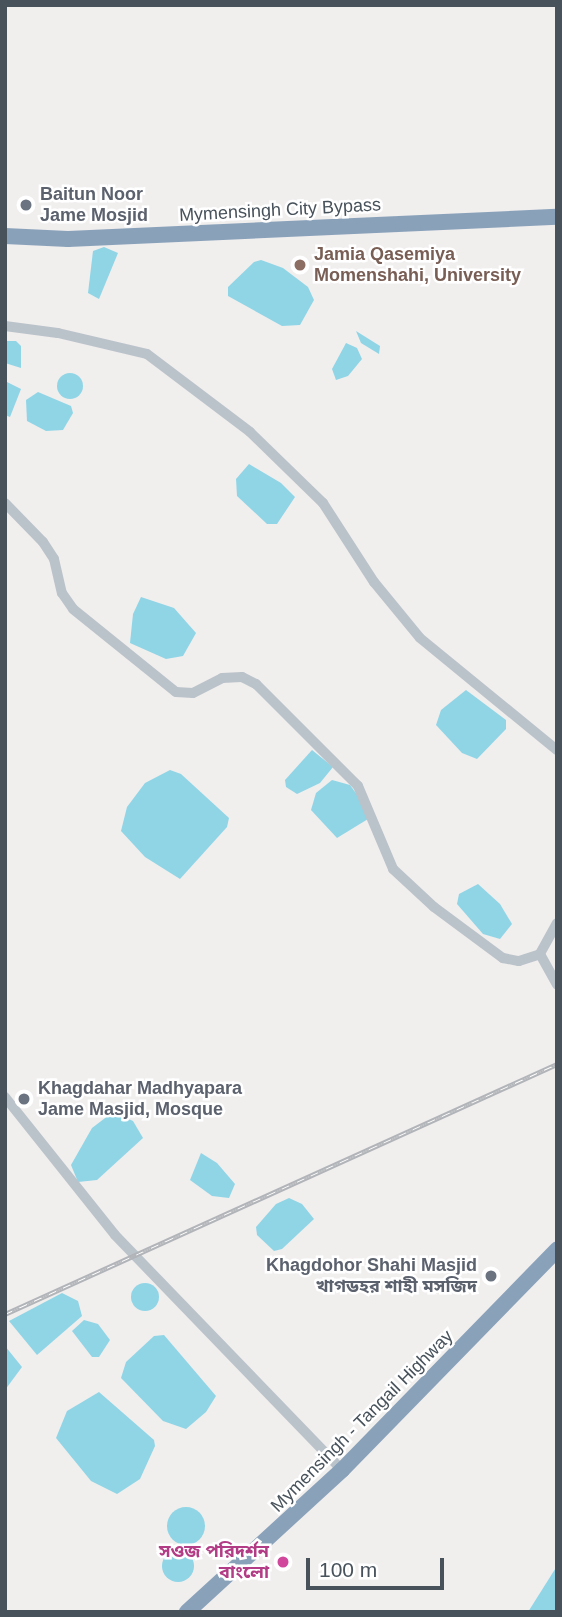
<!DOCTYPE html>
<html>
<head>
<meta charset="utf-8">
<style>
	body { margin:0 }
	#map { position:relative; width:562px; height:1617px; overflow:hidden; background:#f1eeee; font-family:Helvetica,"Noto Sans Bengali",sans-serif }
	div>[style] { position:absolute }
	.water>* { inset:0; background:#8fd5e6 }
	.round { border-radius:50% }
	.minor>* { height:10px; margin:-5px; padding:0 5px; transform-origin:5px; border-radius:5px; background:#bbc3ca }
	.highway>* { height:16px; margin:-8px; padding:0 8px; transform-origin:8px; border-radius:8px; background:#89a2ba }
	.rail>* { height:5px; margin-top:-2.5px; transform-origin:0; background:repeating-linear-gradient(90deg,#fff 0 8px,#b1b4b8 0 16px); box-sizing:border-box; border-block:2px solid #b1b4b8 }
	.dots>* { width:19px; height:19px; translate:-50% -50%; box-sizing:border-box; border:4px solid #fff; border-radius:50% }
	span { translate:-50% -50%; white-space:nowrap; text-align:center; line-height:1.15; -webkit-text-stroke:5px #fff; paint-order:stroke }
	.worship-label { font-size:18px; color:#5b616d; font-weight:700 }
	.left { translate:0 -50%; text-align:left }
	.right { translate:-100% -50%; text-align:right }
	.street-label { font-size:18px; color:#48525b }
	.education-label { font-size:18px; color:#785e54; font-weight:700 }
	.hotel-label { font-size:18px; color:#b23c85; font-weight:700 }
	.frame { position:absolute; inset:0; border:7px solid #48525b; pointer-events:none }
	.scale { position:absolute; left:306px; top:1558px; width:138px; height:32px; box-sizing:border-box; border:4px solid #48525b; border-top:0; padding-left:9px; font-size:21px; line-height:24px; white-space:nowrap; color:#48525b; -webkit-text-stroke:5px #fff; paint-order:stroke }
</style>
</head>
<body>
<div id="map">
	<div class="water">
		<i style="clip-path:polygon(104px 247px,118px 253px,99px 299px,88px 293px,93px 251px)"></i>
		<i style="clip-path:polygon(261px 260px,283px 268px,308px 287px,314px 300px,300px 325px,282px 326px,228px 296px,228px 287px,254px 262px)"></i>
		<i style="clip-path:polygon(356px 331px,380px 346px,379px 354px,361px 343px)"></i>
		<i style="clip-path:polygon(5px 341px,16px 341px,21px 346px,21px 368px,5px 363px)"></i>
		<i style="clip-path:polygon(346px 343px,357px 348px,362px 359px,348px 376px,336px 380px,332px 369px)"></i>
		<i class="round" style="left:57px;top:373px;width:26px;height:26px"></i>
		<i style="clip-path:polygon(5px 381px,21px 389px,10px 417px,5px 415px)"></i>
		<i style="clip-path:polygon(38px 392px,71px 406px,73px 413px,63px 430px,46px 431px,27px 421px,26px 400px)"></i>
		<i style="clip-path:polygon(249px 464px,281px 483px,295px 497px,277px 524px,267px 524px,237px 496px,236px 479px)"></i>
		<i style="clip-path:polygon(141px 597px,174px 608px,196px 633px,183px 656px,166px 659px,130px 643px,133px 614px)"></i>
		<i style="clip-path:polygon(466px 690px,506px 720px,506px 729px,477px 759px,462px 753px,436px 725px,441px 710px)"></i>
		<i style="clip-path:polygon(312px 750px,333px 767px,320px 783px,297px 794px,286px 787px,285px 780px)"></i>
		<i style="clip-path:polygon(170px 770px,181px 774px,229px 818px,227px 827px,180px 879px,145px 857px,121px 831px,127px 807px,145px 783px)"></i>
		<i style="clip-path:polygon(332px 780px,350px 785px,366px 807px,368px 819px,337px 838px,311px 810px,316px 793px)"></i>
		<i style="clip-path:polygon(478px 884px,500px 904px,512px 924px,500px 939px,483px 934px,457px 904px,459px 894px)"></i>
		<i style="clip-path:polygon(113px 1112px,133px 1121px,143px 1138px,97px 1180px,78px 1182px,71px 1165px,92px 1128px)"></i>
		<i style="clip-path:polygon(201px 1153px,217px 1163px,235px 1184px,229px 1198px,212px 1196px,190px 1180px)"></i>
		<i style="clip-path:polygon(289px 1198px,302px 1204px,314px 1219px,282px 1249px,274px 1251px,257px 1235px,256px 1227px,276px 1204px)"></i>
		<i class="round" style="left:131px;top:1283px;width:28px;height:28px"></i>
		<i style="clip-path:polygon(62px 1293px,78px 1301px,82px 1316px,37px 1355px,9px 1321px)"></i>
		<i style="clip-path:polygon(84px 1320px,98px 1324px,110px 1340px,99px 1357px,92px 1357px,72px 1331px)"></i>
		<i style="clip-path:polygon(164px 1335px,216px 1396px,206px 1412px,186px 1429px,163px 1421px,121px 1378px,126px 1362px,154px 1336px)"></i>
		<i style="clip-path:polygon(5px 1346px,22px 1367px,5px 1390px)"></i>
		<i style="clip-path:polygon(99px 1392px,154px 1440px,155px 1446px,140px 1479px,117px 1494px,91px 1481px,56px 1438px,67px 1411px)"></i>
		<i class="round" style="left:167px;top:1507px;width:38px;height:38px"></i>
		<i class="round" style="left:162px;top:1550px;width:32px;height:32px"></i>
		<i style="clip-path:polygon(557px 1566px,557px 1612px,528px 1612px)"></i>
	</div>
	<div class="minor">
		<i style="left:5px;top:326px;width:53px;rotate:7.5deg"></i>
		<i style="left:58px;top:333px;width:91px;rotate:13.3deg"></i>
		<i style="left:147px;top:354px;width:129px;rotate:37.1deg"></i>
		<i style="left:250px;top:432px;width:102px;rotate:44.2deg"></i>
		<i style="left:323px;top:503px;width:94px;rotate:57.2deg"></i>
		<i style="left:374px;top:582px;width:72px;rotate:50.6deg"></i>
		<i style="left:420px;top:638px;width:177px;rotate:39.3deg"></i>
		<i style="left:5px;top:503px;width:54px;rotate:45.7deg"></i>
		<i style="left:43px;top:542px;width:20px;rotate:57deg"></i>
		<i style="left:54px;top:559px;width:35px;rotate:77deg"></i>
		<i style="left:62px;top:593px;width:19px;rotate:55deg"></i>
		<i style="left:73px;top:609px;width:132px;rotate:38.9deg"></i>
		<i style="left:176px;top:692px;width:17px;rotate:3deg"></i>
		<i style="left:193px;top:693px;width:33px;rotate:-27deg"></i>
		<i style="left:222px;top:678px;width:20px;rotate:-3deg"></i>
		<i style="left:242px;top:677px;width:16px;rotate:27deg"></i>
		<i style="left:256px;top:684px;width:144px;rotate:45deg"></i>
		<i style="left:358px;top:786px;width:90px;rotate:67.1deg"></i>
		<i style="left:393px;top:869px;width:56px;rotate:42.8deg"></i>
		<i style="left:434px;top:907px;width:86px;rotate:36.5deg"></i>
		<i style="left:503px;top:958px;width:16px;rotate:11deg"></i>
		<i style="left:519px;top:961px;width:22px;rotate:-18deg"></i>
		<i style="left:557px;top:923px;width:35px;rotate:119deg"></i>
		<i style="left:540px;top:954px;width:35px;rotate:61deg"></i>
		<i style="left:5px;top:1097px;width:176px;rotate:51.4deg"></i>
		<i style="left:115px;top:1235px;width:327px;rotate:46deg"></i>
	</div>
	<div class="highway">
		<i style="left:5px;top:236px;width:63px;rotate:2.7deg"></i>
		<i style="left:68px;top:239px;width:489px;rotate:-2.6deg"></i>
		<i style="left:187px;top:1612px;width:210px;rotate:-42.5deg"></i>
		<i style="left:342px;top:1470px;width:308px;rotate:-45.7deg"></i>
	</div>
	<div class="rail">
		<i style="left:5px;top:1314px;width:606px;rotate:-24.37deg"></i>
	</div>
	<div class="dots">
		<i style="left:26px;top:205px;background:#6b7280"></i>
		<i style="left:300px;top:265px;background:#8d6e63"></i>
		<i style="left:24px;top:1099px;background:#6b7280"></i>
		<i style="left:491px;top:1276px;background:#6b7280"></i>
		<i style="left:283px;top:1562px;background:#d1479c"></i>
	</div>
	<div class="worship-label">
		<span class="left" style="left:40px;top:205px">Baitun Noor<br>Jame Mosjid</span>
		<span class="left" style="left:38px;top:1099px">Khagdahar Madhyapara<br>Jame Masjid, Mosque</span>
		<span class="right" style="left:477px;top:1276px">Khagdohor Shahi Masjid<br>খাগডহর শাহী মসজিদ</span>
	</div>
	<div class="street-label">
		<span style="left:280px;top:210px;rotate:-3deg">Mymensingh City Bypass</span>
		<span style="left:362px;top:1421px;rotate:-45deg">Mymensingh - Tangail Highway</span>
	</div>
	<div class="education-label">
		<span class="left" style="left:314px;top:265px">Jamia Qasemiya<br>Momenshahi, University</span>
	</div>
	<div class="hotel-label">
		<span class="right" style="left:269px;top:1562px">সওজ পরিদর্শন<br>বাংলো</span>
	</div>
	<div class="frame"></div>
	<div class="scale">100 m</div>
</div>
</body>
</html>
